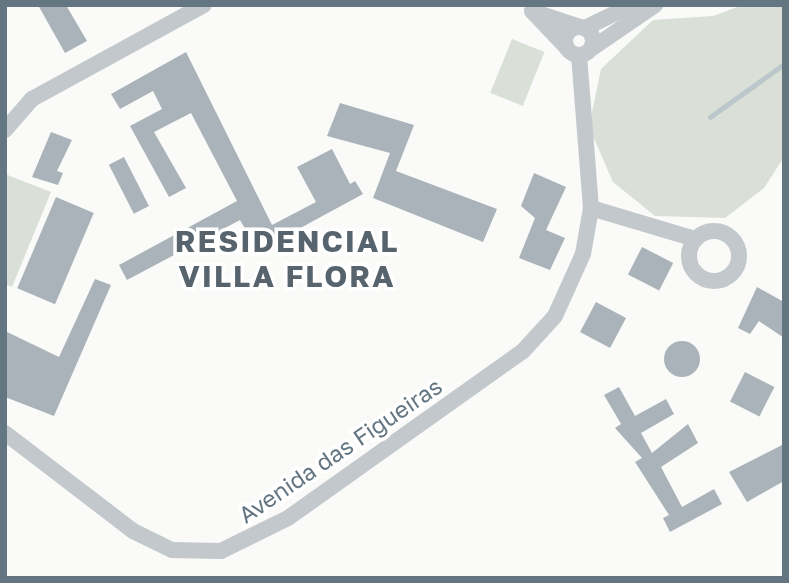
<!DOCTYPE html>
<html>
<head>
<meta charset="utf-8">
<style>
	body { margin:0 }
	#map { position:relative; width:789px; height:583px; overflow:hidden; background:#fafaf8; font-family:"Golos Text",sans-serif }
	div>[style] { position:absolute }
	.green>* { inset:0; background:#dadfd7; transform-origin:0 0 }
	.stream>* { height:4.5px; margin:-2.25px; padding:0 2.25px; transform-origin:2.25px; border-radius:2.25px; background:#bbc7cb }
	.building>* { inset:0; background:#aab3b9; transform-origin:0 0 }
	.round { border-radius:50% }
	.street>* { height:16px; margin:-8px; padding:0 8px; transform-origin:8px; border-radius:8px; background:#c3c8cc }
	.street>.ring { margin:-8px; padding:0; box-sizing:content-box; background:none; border:16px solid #c3c8cc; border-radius:50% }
	span { translate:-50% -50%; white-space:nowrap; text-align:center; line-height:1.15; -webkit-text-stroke:7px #fff; paint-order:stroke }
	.street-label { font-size:23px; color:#657683 }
	.district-label { font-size:30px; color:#57646e; font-weight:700; letter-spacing:2px }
	.frame { position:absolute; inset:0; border:7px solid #657683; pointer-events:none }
</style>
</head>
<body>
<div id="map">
	<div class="green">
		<i style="clip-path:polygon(743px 5px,784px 5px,784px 157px,764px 188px,725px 218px,655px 216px,613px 182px,589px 127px,601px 69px,653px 20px,713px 16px)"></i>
		<i style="left:512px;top:39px;width:35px;height:58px;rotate:22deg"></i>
		<i style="clip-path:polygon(5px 174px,51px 192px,12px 287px,5px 284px)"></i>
	</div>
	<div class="stream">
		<i style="left:710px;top:117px;width:91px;rotate:-35.6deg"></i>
	</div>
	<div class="building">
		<i style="clip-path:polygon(38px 5px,66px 5px,87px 41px,65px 53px)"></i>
		<i style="clip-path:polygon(186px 52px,272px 225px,316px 202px,297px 167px,332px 149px,350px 184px,355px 181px,363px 194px,258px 251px,240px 220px,127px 280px,119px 265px,237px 201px,191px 113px,154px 132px,186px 188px,169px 197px,130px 126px,162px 109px,153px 91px,120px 109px,111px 94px)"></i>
		<i style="clip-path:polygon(340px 103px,414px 125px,396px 171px,497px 209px,483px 242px,373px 198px,390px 153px,327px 136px)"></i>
		<i style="clip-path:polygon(51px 132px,72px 140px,57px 171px,63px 173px,58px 185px,32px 177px)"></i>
		<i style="left:124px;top:157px;width:55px;height:17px;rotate:63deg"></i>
		<i style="clip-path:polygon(534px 173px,566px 187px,546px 230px,565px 238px,550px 270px,519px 258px,535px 218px,521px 206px)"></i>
		<i style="left:56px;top:197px;width:41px;height:99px;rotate:23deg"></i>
		<i style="left:642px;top:247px;width:35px;height:31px;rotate:27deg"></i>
		<i style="clip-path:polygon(95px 279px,111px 285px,54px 416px,5px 397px,5px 331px,59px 357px)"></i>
		<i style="clip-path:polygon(757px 287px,784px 302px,784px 338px,759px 321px,750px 334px,738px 328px)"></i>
		<i style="left:596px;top:302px;width:34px;height:34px;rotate:28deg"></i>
		<i class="round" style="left:664px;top:341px;width:36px;height:36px"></i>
		<i style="left:745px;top:372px;width:33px;height:33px;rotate:27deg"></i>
		<i style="clip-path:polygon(619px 387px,635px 416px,666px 399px,674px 414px,641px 433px,652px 453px,688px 424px,698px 443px,661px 467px,682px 507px,714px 489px,722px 504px,670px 532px,663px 518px,669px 515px,635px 462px,642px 458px,615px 428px,621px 424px,604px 395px)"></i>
		<i style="clip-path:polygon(784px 444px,784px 481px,747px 502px,729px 472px)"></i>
	</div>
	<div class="street">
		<i class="ring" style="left:565px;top:27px;width:12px;height:12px"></i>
		<i style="left:585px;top:28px;width:52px;rotate:-26.1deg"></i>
		<i style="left:567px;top:48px;width:51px;rotate:-133.4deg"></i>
		<i style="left:532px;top:11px;width:51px;rotate:18.4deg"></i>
		<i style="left:591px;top:49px;width:78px;rotate:-34.5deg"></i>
		<i style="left:5px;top:130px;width:41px;rotate:-48.9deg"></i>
		<i style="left:32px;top:99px;width:196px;rotate:-28.7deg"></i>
		<i style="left:591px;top:208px;width:109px;rotate:16.6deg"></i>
		<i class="ring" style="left:689px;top:231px;width:34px;height:34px"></i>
		<i style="left:5px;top:433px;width:161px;rotate:37.4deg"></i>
		<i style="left:133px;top:531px;width:43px;rotate:26deg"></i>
		<i style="left:172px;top:550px;width:49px;rotate:1.2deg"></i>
		<i style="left:221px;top:551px;width:75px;rotate:-26.2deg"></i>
		<i style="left:288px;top:518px;width:288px;rotate:-35.4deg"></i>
		<i style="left:523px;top:351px;width:47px;rotate:-47.6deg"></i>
		<i style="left:555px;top:316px;width:68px;rotate:-65.7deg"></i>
		<i style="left:583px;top:254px;width:47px;rotate:-80.1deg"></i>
		<i style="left:591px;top:208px;width:153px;rotate:-94.5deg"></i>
	</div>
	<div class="street-label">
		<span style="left:340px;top:450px;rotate:-34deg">Avenida das Figueiras</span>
	</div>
	<div class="district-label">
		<span style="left:287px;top:258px">RESIDENCIAL<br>VILLA FLORA</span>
	</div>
	<div class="frame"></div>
</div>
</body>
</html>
